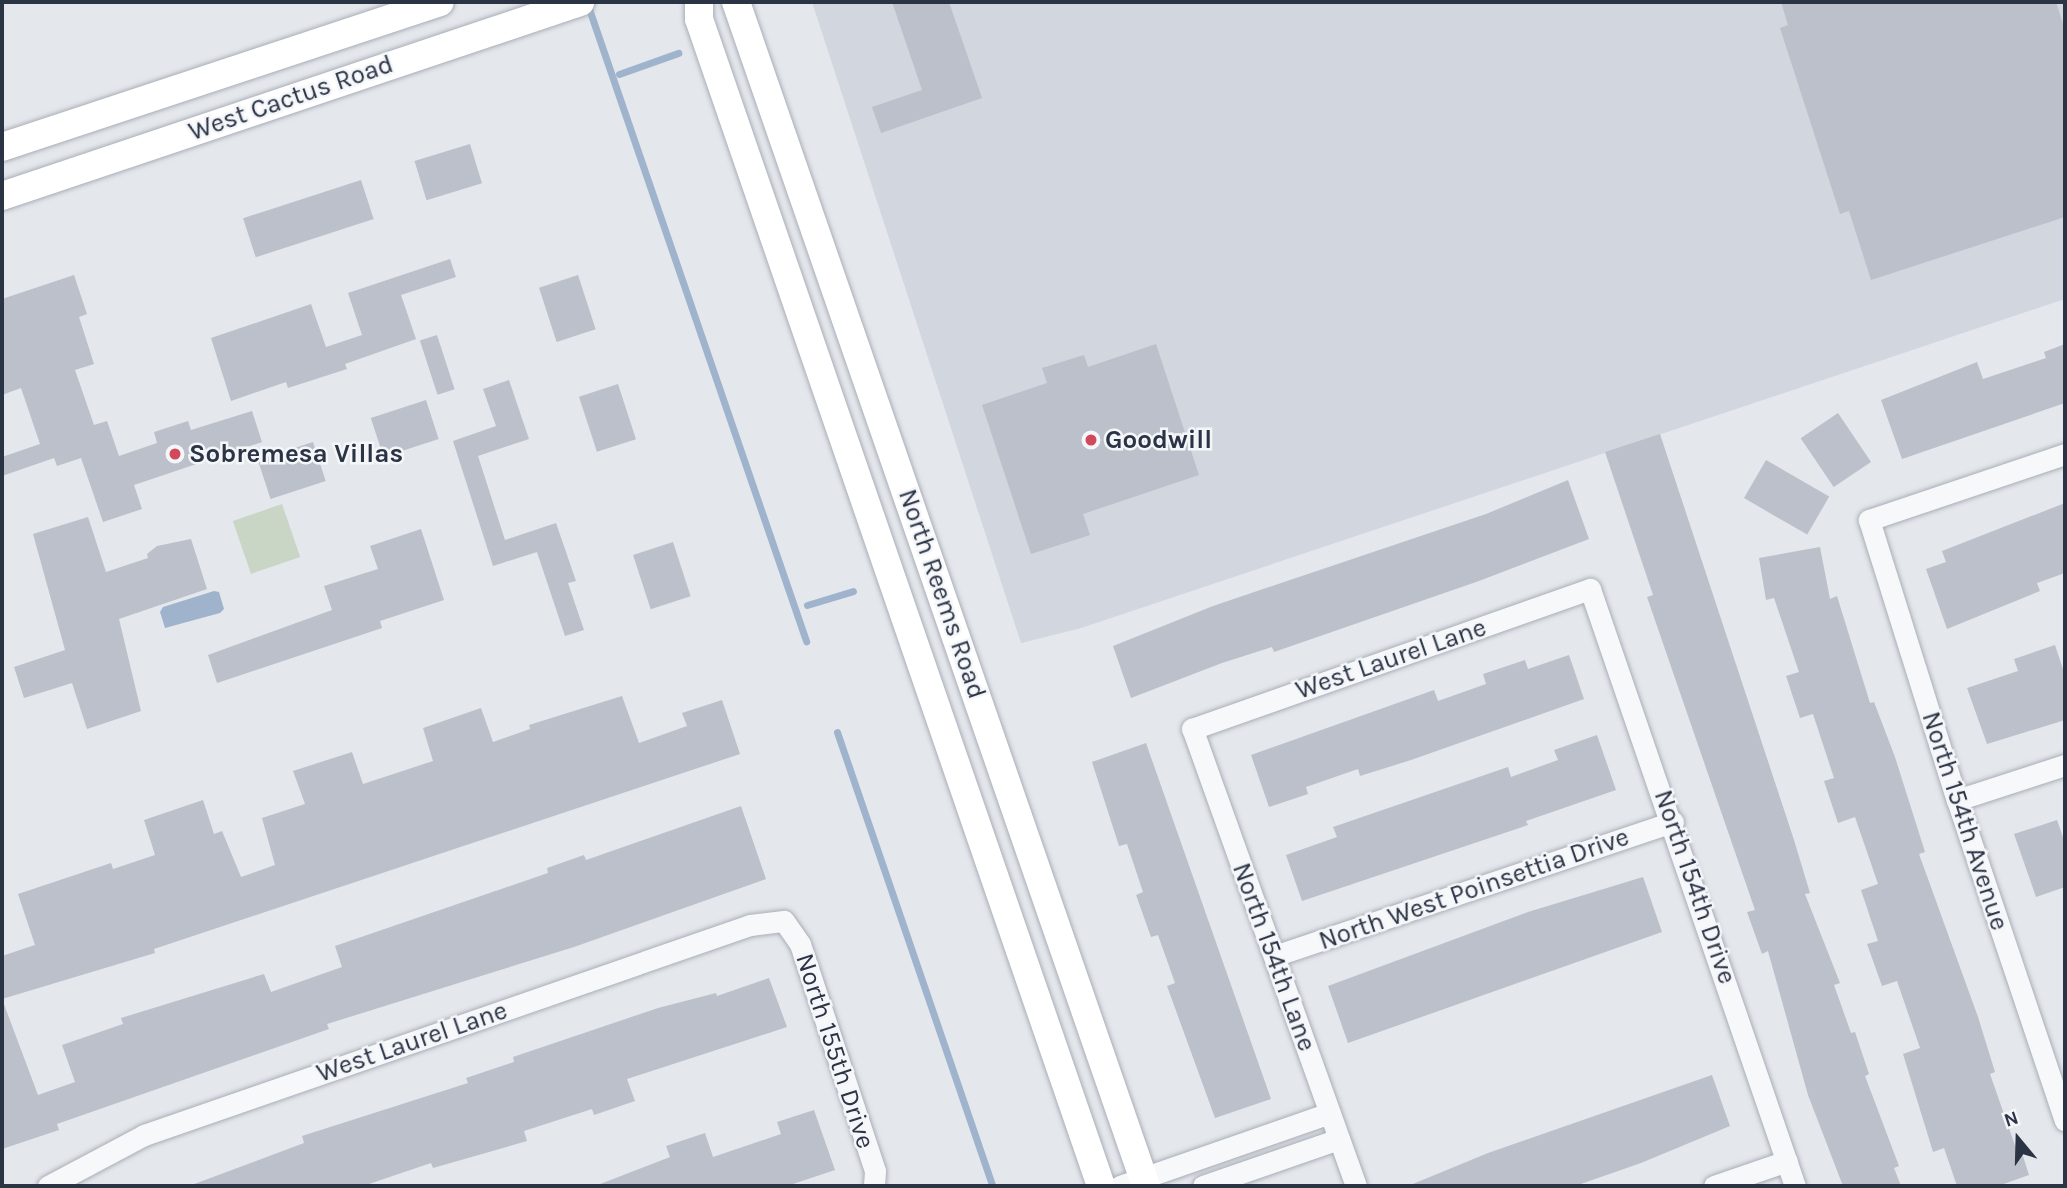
<!DOCTYPE html>
<html>
<head>
<meta charset="utf-8">
<style>
	body { margin:0 }
	#map { position:relative; width:2067px; height:1188px; overflow:hidden; background:#e4e7ec; font-family:Karla,sans-serif }
	div>[style] { position:absolute }
	.built>* { inset:0; background:#d2d6de }
	.green>* { inset:0; background:#c9d6c5; transform-origin:0 0 }
	.water>* { inset:0; background:#9fb4cc }
	.stream>* { height:7px; margin:-3.5px; padding:0 3.5px; transform-origin:3.5px; border-radius:3.5px; background:#9fb4cc }
	.building>* { inset:0; background:#bbc0ca; transform-origin:0 0 }
	.roads { filter:drop-shadow(0 0 2px #a9aeb7) drop-shadow(0 0 2px #a9aeb7) }
	.minor>* { height:21px; margin:-10.5px; padding:0 10.5px; transform-origin:10.5px; border-radius:10.5px; background:#f7f8fa }
	.secondary>* { height:28px; margin:-14px; padding:0 14px; transform-origin:14px; border-radius:14px; background:#fff }
	.dots>* { width:19px; height:19px; translate:-50% -50%; box-sizing:border-box; border:4px solid #f4f6f9; border-radius:50% }
	span { translate:-50% -50%; white-space:nowrap; text-align:center; line-height:1.15; -webkit-text-stroke:5px #f4f6f9; paint-order:stroke }
	.street-label { font-size:26px; color:#2b3445 }
	.poi-label { font-size:26px; color:#2b3445; font-weight:700 }
	.left { translate:0 -50%; text-align:left }
	.frame { position:absolute; inset:0; border:4px solid #2b3445; pointer-events:none }
	.north { position:absolute; left:1983px; top:1104px; width:70px; height:70px; -webkit-text-stroke:5px #f4f6f9; paint-order:stroke; rotate:341deg; font-size:19px; font-weight:700; line-height:28px; text-align:center; color:#2b3445 }
	.north::after { content:''; display:block; margin:auto; width:24px; height:32px; background:#2b3445; clip-path:polygon(50% 0,100% 100%,50% 72%,0 100%) }
</style>
</head>
<body>
<div id="map">
	<div class="built">
		<i style="clip-path:polygon(812px 2px,2065px 2px,2065px 299px,1081px 628px,1021px 643px)"></i>
	</div>
	<div class="green">
		<i style="left:282px;top:504px;width:56px;height:52px;rotate:71deg"></i>
	</div>
	<div class="water">
		<i style="clip-path:polygon(214px 591px,219px 592px,224px 609px,220px 613px,165px 628px,160px 612px,163px 607px)"></i>
	</div>
	<div class="stream">
		<i style="left:587px;top:3px;width:675px;rotate:71.05deg"></i>
		<i style="left:619px;top:74px;width:63px;rotate:-19.6deg"></i>
		<i style="left:807px;top:605px;width:48px;rotate:-16.9deg"></i>
		<i style="left:837px;top:732px;width:480px;rotate:71.1deg"></i>
	</div>
	<div class="building">
		<i style="clip-path:polygon(892px 2px,949px 2px,982px 98px,881px 133px,872px 107px,922px 90px)"></i>
		<i style="clip-path:polygon(1781px 2px,2056px 2px,2065px 30px,2065px 217px,1871px 280px,1849px 211px,1840px 214px,1780px 28px,1788px 25px)"></i>
		<i style="left:470px;top:144px;width:41px;height:58px;rotate:73deg"></i>
		<i style="left:361px;top:180px;width:41px;height:124px;rotate:72deg"></i>
		<i style="clip-path:polygon(450px 259px,456px 277px,401px 295px,416px 339px,345px 364px,347px 369px,288px 388px,286px 382px,231px 401px,211px 338px,311px 304px,326px 347px,362px 335px,348px 293px)"></i>
		<i style="clip-path:polygon(74px 275px,87px 314px,79px 317px,94px 364px,75px 370px,94px 425px,107px 421px,119px 456px,157px 443px,154px 432px,188px 421px,191px 430px,252px 411px,262px 442px,134px 485px,142px 509px,103px 522px,81px 458px,57px 466px,54px 458px,2px 476px,2px 457px,40px 444px,21px 388px,2px 395px,2px 299px)"></i>
		<i style="left:578px;top:275px;width:57px;height:41px;rotate:72deg"></i>
		<i style="left:437px;top:335px;width:57px;height:18px;rotate:72deg"></i>
		<i style="clip-path:polygon(1156px 344px,1199px 475px,1083px 514px,1090px 535px,1031px 554px,982px 405px,1047px 383px,1042px 368px,1084px 355px,1088px 367px)"></i>
		<i style="clip-path:polygon(2065px 344px,2065px 403px,1902px 459px,1881px 400px,1977px 362px,1983px 379px,2046px 358px,2044px 352px)"></i>
		<i style="clip-path:polygon(509px 380px,529px 439px,478px 456px,505px 540px,556px 523px,576px 581px,568px 583px,584px 630px,565px 636px,537px 552px,493px 566px,453px 441px,496px 426px,483px 389px)"></i>
		<i style="left:618px;top:384px;width:58px;height:41px;rotate:72deg"></i>
		<i style="left:426px;top:400px;width:41px;height:58px;rotate:72deg"></i>
		<i style="left:1838px;top:413px;width:59px;height:45px;rotate:56deg"></i>
		<i style="clip-path:polygon(1660px 434px,1794px 840px,1810px 893px,1805px 894px,1840px 983px,1834px 985px,1851px 1033px,1855px 1032px,1869px 1074px,1865px 1076px,1899px 1166px,1894px 1168px,1901px 1186px,1843px 1186px,1808px 1095px,1768px 951px,1762px 954px,1747px 912px,1755px 910px,1647px 597px,1653px 595px,1605px 452px)"></i>
		<i style="left:313px;top:442px;width:41px;height:58px;rotate:72deg"></i>
		<i style="left:1766px;top:460px;width:73px;height:44px;rotate:30deg"></i>
		<i style="clip-path:polygon(1568px 480px,1589px 539px,1479px 581px,1274px 652px,1272px 647px,1222px 663px,1131px 698px,1113px 646px,1213px 606px,1486px 514px)"></i>
		<i style="clip-path:polygon(2065px 503px,2065px 573px,2037px 583px,2040px 591px,1947px 629px,1926px 569px,1946px 562px,1942px 551px)"></i>
		<i style="clip-path:polygon(88px 517px,106px 572px,148px 558px,147px 554px,157px 546px,191px 539px,207px 589px,119px 619px,141px 711px,87px 729px,72px 683px,24px 698px,14px 667px,65px 650px,33px 534px)"></i>
		<i style="clip-path:polygon(421px 529px,444px 600px,380px 621px,382px 628px,217px 683px,208px 655px,332px 610px,324px 586px,378px 569px,370px 546px)"></i>
		<i style="left:673px;top:542px;width:57px;height:42px;rotate:72deg"></i>
		<i style="clip-path:polygon(1820px 547px,1830px 599px,1837px 596px,1870px 703px,1874px 702px,1895px 757px,1925px 852px,1919px 854px,1978px 1017px,1995px 1072px,1990px 1074px,2018px 1154px,2022px 1153px,2029px 1175px,1998px 1186px,1957px 1186px,1944px 1148px,1933px 1152px,1903px 1054px,1920px 1048px,1897px 981px,1882px 986px,1867px 944px,1878px 941px,1861px 890px,1878px 884px,1855px 817px,1838px 823px,1824px 781px,1834px 778px,1813px 714px,1800px 718px,1786px 676px,1799px 672px,1774px 598px,1766px 600px,1759px 558px)"></i>
		<i style="clip-path:polygon(2055px 645px,2065px 675px,2065px 720px,1987px 744px,1967px 688px,2018px 671px,2014px 659px)"></i>
		<i style="clip-path:polygon(1569px 655px,1584px 699px,1411px 760px,1360px 776px,1358px 769px,1306px 787px,1308px 794px,1269px 807px,1251px 755px,1434px 690px,1438px 701px,1486px 684px,1483px 674px,1525px 660px,1528px 669px)"></i>
		<i style="clip-path:polygon(622px 696px,639px 743px,687px 726px,682px 713px,722px 700px,740px 754px,154px 949px,155px 953px,2px 999px,2px 956px,35px 945px,18px 894px,111px 863px,113px 869px,155px 855px,144px 820px,203px 800px,214px 834px,222px 831px,241px 877px,275px 865px,262px 818px,305px 804px,293px 771px,352px 752px,363px 784px,433px 761px,423px 728px,481px 708px,493px 742px,530px 729px,529px 725px)"></i>
		<i style="clip-path:polygon(1597px 735px,1616px 790px,1526px 821px,1528px 825px,1302px 901px,1286px 855px,1337px 837px,1333px 827px,1508px 767px,1511px 777px,1558px 760px,1554px 750px)"></i>
		<i style="clip-path:polygon(1146px 743px,1271px 1099px,1215px 1118px,1167px 986px,1175px 983px,1158px 935px,1151px 937px,1136px 895px,1143px 892px,1127px 844px,1119px 846px,1092px 762px)"></i>
		<i style="clip-path:polygon(741px 806px,766px 879px,574px 947px,327px 1024px,329px 1029px,57px 1124px,59px 1130px,2px 1149px,2px 999px,38px 1095px,75px 1082px,62px 1045px,123px 1024px,121px 1018px,264px 974px,271px 992px,342px 967px,335px 946px,548px 873px,547px 868px,584px 855px,586px 860px)"></i>
		<i style="clip-path:polygon(2057px 820px,2065px 843px,2065px 887px,2036px 897px,2014px 834px)"></i>
		<i style="clip-path:polygon(1643px 877px,1662px 932px,1348px 1043px,1328px 986px,1528px 912px)"></i>
		<i style="clip-path:polygon(769px 978px,787px 1027px,627px 1079px,635px 1101px,594px 1115px,592px 1109px,524px 1131px,527px 1141px,433px 1168px,431px 1163px,363px 1186px,189px 1186px,304px 1143px,302px 1136px,468px 1083px,466px 1078px,514px 1062px,513px 1057px,658px 1008px,716px 993px,717px 996px)"></i>
		<i style="clip-path:polygon(1712px 1075px,1730px 1126px,1641px 1163px,1575px 1186px,1408px 1186px,1488px 1153px)"></i>
		<i style="clip-path:polygon(814px 1110px,835px 1170px,787px 1186px,595px 1186px,670px 1157px,666px 1146px,705px 1133px,713px 1157px,781px 1134px,777px 1122px)"></i>
	</div>
	<div class="roads">
		<div class="minor">
			<i style="left:2065px;top:454px;width:207px;rotate:161.4deg"></i>
			<i style="left:1869px;top:520px;width:294px;rotate:72.6deg"></i>
			<i style="left:1957px;top:800px;width:338px;rotate:71.4deg"></i>
			<i style="left:1957px;top:800px;width:114px;rotate:-18deg"></i>
			<i style="left:1274px;top:956px;width:421px;rotate:-18.6deg"></i>
			<i style="left:48px;top:1186px;width:109px;rotate:-28deg"></i>
			<i style="left:144px;top:1135px;width:641px;rotate:-19.11deg"></i>
			<i style="left:750px;top:925px;width:34px;rotate:-7deg"></i>
			<i style="left:784px;top:921px;width:28px;rotate:55deg"></i>
			<i style="left:800px;top:944px;width:239px;rotate:71.7deg"></i>
			<i style="left:875px;top:1171px;width:15px;rotate:94deg"></i>
			<i style="left:1120px;top:1186px;width:222px;rotate:-19.2deg"></i>
			<i style="left:1203px;top:1186px;width:144px;rotate:-19.1deg"></i>
			<i style="left:1356px;top:1186px;width:486px;rotate:-109.7deg"></i>
			<i style="left:1192px;top:729px;width:422px;rotate:-19.4deg"></i>
			<i style="left:1590px;top:589px;width:631px;rotate:71.05deg"></i>
			<i style="left:1714px;top:1186px;width:77px;rotate:-18.9deg"></i>
		</div>
		<div class="secondary">
			<i style="left:699px;top:2px;width:17px;rotate:90deg"></i>
			<i style="left:699px;top:19px;width:1234px;rotate:70.99deg"></i>
			<i style="left:736px;top:2px;width:1253px;rotate:70.9deg"></i>
			<i style="left:2px;top:147px;width:461px;rotate:-18.3deg"></i>
			<i style="left:2px;top:196px;width:610px;rotate:-18.55deg"></i>
		</div>
	</div>
	<div class="dots">
		<i style="left:1091px;top:440px;background:#d1495b"></i>
		<i style="left:175px;top:454px;background:#d1495b"></i>
	</div>
	<div class="street-label">
		<span style="left:291px;top:98px;rotate:-19deg">West Cactus Road</span>
		<span style="left:942px;top:594px;rotate:71deg">North Reems Road</span>
		<span style="left:1391px;top:659px;rotate:-19deg">West Laurel Lane</span>
		<span style="left:1965px;top:821px;rotate:72deg">North 154th Avenue</span>
		<span style="left:1695px;top:887px;rotate:71deg">North 154th Drive</span>
		<span style="left:1474px;top:889px;rotate:-19deg">North West Poinsettia Drive</span>
		<span style="left:1274px;top:957px;rotate:70deg">North 154th Lane</span>
		<span style="left:412px;top:1042px;rotate:-19deg">West Laurel Lane</span>
		<span style="left:835px;top:1051px;rotate:72deg">North 155th Drive</span>
	</div>
	<div class="poi-label">
		<span class="left" style="left:1105px;top:440px">Goodwill</span>
		<span class="left" style="left:189px;top:454px">Sobremesa Villas</span>
	</div>
	<div class="frame"></div>
	<div class="north">N</div>
</div>
</body>
</html>
